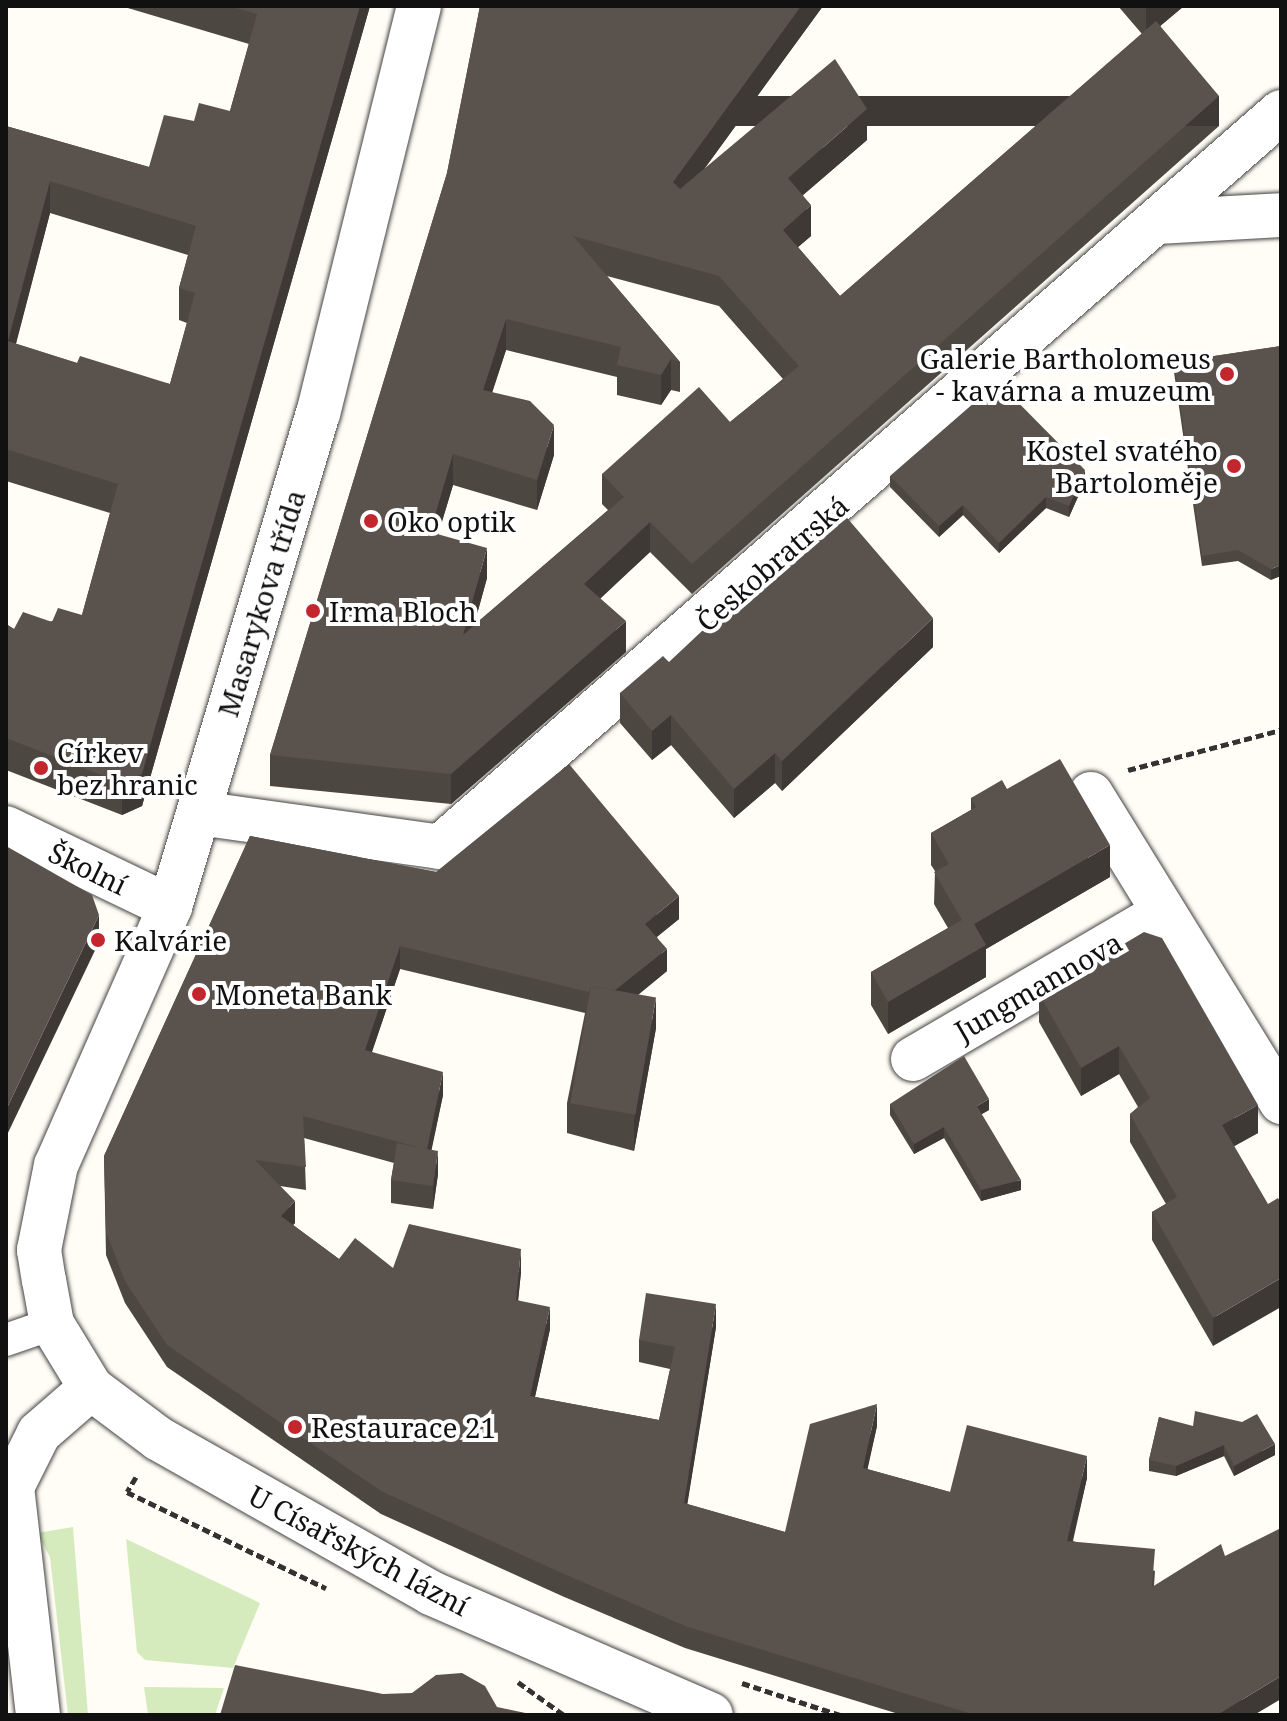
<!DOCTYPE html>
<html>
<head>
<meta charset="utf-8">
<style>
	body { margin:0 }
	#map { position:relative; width:1287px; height:1721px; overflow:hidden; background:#fffdf5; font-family:"Noto Serif",serif }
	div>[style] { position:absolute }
	.green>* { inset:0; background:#d5ebbd }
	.path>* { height:5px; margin-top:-2.5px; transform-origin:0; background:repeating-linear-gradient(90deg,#333 0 8px,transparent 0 12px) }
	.roads { filter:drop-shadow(0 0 2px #444) drop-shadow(0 0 2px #444) }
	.pedestrian>* { height:32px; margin:-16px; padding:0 16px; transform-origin:16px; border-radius:16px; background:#fff }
	.minor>* { height:44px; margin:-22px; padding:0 22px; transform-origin:22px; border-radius:22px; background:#fff }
	.wall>* { inset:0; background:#4d4742 }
	.shaded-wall>* { inset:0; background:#3f3936; transform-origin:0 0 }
	.building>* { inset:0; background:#5a524d; transform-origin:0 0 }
	.dots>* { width:22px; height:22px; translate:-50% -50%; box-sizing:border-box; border:4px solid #fff; border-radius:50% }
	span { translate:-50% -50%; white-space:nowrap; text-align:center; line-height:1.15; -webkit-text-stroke:8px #fff; paint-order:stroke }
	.poi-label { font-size:28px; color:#111 }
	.right { translate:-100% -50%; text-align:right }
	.left { translate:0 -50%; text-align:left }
	.street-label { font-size:28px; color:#111 }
	.frame { position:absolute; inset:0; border:8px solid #111; pointer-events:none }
</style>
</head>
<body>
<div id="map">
	<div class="green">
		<i style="clip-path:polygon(73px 1527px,88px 1715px,68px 1715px,50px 1557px,37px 1533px)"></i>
		<i style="clip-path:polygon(126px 1539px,260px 1603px,233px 1668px,145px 1660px,137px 1652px)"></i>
		<i style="clip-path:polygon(144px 1687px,224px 1688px,215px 1715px,148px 1715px)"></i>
	</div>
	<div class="path">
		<i style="left:1128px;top:770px;width:158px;rotate:-14.7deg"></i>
		<i style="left:136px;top:1477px;width:17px;rotate:121deg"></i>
		<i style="left:127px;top:1492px;width:221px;rotate:25.8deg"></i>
		<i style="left:518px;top:1682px;width:57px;rotate:35.7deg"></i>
		<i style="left:742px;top:1683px;width:103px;rotate:18.1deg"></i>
	</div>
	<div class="roads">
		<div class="pedestrian">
			<i style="left:6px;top:1340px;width:49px;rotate:-19.2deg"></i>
		</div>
		<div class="minor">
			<i style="left:419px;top:6px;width:419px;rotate:103.9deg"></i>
			<i style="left:318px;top:413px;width:516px;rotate:106.68deg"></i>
			<i style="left:170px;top:907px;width:282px;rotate:113.8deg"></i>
			<i style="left:56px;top:1165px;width:87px;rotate:101.3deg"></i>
			<i style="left:39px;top:1250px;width:30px;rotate:81deg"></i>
			<i style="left:44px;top:1280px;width:45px;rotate:79.7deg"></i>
			<i style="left:52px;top:1324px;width:75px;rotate:58.6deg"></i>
			<i style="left:91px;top:1388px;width:85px;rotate:36.9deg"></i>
			<i style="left:159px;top:1439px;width:313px;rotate:29.5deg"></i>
			<i style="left:431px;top:1593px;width:305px;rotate:23.5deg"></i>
			<i style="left:1157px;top:222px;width:124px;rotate:-3.2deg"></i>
			<i style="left:1091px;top:794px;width:362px;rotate:58.3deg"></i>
			<i style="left:199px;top:813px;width:243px;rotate:8deg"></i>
			<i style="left:440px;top:847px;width:1117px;rotate:-41.15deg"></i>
			<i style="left:6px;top:828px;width:182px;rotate:25.7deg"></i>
			<i style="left:913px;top:1059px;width:290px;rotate:-30.3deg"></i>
			<i style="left:38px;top:1715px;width:229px;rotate:-96.5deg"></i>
			<i style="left:12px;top:1487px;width:60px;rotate:-63.4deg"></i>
			<i style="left:39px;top:1433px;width:69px;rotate:-40.9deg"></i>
		</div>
	</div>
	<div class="wall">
		<i style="clip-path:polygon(evenodd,121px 6px,370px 6px,142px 806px,122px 815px,6px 770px,6px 624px,14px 629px,82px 615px,110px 513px,6px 481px,6px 126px,149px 167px,194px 121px,230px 111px,249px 44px,121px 6px,50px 213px,188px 255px,179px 288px,179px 320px,187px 323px,170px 384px,77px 363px,16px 344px,50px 213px)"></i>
		<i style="clip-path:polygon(evenodd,480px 6px,823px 6px,704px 169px,867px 140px,803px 195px,811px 236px,798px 247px,840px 296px,1142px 34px,1118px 6px,1184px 6px,1160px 26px,1219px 126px,692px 594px,650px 552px,600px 598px,626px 652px,451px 804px,270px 786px,270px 755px,447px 173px,480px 6px,607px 276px,719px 306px,783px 379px,730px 422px,602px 474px,602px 504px,608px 510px,474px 625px,487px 578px,438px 534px,453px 485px,537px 510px,554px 455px,492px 392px,506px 350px,617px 377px,617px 395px,661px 405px,671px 390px,680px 392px,680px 362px,607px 276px)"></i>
		<i style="clip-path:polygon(1281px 346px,1271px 580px,1238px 561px,1202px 566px,1174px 372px,1174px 362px)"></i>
		<i style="clip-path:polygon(890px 476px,1085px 481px,1069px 517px,1046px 508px,999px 553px,963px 515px,939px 537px,890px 487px)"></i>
		<i style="clip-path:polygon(933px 647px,782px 791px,775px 783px,734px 818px,671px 745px,652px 760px,620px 723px,620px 693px,669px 662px)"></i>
		<i style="clip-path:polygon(1007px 789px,1110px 877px,986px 949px,986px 977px,888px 1034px,871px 1005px,871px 972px,948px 928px,934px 904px,935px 871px,931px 865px,931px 833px,971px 810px,971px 798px)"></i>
		<i style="clip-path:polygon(250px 836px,679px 919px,657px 937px,667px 971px,638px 995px,656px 1028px,634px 1151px,567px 1133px,567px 1103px,585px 1013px,400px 969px,372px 1052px,443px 1095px,431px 1150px,438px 1174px,433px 1209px,391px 1203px,391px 1180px,394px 1163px,304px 1138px,306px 1190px,280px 1186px,295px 1223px,293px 1225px,339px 1259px,393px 1268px,521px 1272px,518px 1300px,550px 1329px,535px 1397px,659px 1420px,670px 1369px,639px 1362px,639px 1340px,716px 1327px,687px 1504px,785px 1532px,877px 1426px,867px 1469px,950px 1492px,1087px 1478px,1073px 1541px,1155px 1571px,1154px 1586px,1254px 1715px,902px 1715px,685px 1648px,562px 1596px,381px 1514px,167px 1367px,125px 1303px,106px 1255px,104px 1156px)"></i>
		<i style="clip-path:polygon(1039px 994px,1258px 1133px,1234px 1146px,1213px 1346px,1152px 1240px,1152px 1212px,1166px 1204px,1130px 1142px,1130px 1114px,1138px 1107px,1119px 1074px,1081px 1096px,1039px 1022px)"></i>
		<i style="clip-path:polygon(890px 1104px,989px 1110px,981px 1114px,1021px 1190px,981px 1201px,944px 1138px,914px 1154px,890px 1115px)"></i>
		<i style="clip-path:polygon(1159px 1417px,1275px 1455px,1234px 1476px,1224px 1456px,1176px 1476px,1149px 1471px,1149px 1460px)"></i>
	</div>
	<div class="shaded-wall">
		<i style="clip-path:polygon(360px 6px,370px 6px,142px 806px,122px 815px,122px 783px)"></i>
		<i style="clip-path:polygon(801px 6px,823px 6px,673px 212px,673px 182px)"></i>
		<i style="clip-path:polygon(1149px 6px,1184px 6px,1146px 38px,1146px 8px)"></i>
		<i style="left:1219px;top:96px;width:30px;height:705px;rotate:90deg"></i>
		<i style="clip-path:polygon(867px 109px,867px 140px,788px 208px,788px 178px)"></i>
		<i style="clip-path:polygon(50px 181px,50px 213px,8px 373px,8px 341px)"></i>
		<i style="clip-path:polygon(811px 205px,811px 236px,783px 260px,783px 230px)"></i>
		<i style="clip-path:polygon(506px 319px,506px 350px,483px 421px,483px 390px)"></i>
		<i style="clip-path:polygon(671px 359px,671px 390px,661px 405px,661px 375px)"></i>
		<i style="clip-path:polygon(554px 425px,554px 455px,537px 510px,537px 480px)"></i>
		<i style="clip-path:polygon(453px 454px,453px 485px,430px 562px,430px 532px)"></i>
		<i style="clip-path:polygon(1085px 470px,1085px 481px,1069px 517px,1069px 506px)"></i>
		<i style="clip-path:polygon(1046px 497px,1046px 508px,999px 553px,999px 543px)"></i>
		<i style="clip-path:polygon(963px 505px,963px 515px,939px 537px,939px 526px)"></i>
		<i style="clip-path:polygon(650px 522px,650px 552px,584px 614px,584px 584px)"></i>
		<i style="clip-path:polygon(487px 548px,487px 578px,463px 665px,463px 635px)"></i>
		<i style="clip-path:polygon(1281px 565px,1281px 576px,1271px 580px,1271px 569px)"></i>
		<i style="clip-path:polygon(933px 618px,933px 647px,782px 791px,782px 761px)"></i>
		<i style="clip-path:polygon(626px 621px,626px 652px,451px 804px,451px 774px)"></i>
		<i style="clip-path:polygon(671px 715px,671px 745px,652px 760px,652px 731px)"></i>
		<i style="clip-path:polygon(775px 753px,775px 783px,734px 818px,734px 789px)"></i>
		<i style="clip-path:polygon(1110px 845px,1110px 877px,986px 949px,986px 977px,888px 1034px,888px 1002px,974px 924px)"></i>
		<i style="clip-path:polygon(679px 896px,679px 919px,645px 946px,645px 924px)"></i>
		<i style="clip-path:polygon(99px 915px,99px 942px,6px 1137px,6px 1110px)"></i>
		<i style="clip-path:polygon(400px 946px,400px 969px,365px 1072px,365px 1050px)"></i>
		<i style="clip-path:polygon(667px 949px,667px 971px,608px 1019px,608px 996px)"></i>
		<i style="clip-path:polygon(656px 998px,656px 1028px,634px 1151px,634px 1121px)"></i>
		<i style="clip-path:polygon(1119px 1046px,1119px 1074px,1081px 1096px,1081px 1068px)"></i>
		<i style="clip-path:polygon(443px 1072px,443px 1095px,427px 1172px,427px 1149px)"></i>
		<i style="clip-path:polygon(989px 1099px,989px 1110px,977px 1117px,977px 1106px)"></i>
		<i style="clip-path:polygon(1258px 1105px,1258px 1133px,1222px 1153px,1222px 1125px)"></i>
		<i style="clip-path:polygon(944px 1127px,944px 1138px,914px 1154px,914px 1144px)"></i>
		<i style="clip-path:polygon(438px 1151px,438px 1174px,433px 1209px,433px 1186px)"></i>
		<i style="clip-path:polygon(1021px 1180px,1021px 1190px,981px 1201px,981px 1190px)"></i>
		<i style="clip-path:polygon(295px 1201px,295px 1223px,281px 1238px,281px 1216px)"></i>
		<i style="clip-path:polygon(521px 1249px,521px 1272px,516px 1322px,516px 1300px)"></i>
		<i style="clip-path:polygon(1281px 1278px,1281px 1307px,1213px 1346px,1213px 1318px)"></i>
		<i style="clip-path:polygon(716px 1304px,716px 1327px,684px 1525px,684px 1503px)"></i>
		<i style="clip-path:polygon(550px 1307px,550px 1329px,530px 1419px,530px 1396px)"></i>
		<i style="clip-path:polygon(877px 1404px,877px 1426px,863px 1490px,863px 1468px)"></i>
		<i style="clip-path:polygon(1275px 1444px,1275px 1455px,1234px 1476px,1234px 1466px)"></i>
		<i style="clip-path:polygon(1224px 1445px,1224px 1456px,1176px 1476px,1176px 1466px)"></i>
		<i style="clip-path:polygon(1087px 1456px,1087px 1478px,1067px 1563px,1067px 1541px)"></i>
		<i style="clip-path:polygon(1281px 1676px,1281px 1699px,1254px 1715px,1217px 1715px)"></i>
	</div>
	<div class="building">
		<i style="clip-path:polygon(evenodd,229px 6px,360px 6px,142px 774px,122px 783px,6px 738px,6px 624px,14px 629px,23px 612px,52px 622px,58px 608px,82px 615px,118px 484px,6px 449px,6px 126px,149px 167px,164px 115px,194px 121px,199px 103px,230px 111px,257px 14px,229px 6px,50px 181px,196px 226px,179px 288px,195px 293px,170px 384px,80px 356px,77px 363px,8px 341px,50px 181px)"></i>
		<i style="clip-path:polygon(evenodd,480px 6px,801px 6px,673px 182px,680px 189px,835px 59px,867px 109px,788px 178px,811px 205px,783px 230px,840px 296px,1156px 21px,1219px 96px,692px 564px,650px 522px,584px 584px,626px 621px,451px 774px,270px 755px,447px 173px,480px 6px,573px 236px,719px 276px,799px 366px,730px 422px,699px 387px,602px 474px,624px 497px,463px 635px,487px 548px,430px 532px,453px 454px,537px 480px,554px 425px,530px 401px,483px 390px,506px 319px,621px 347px,617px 365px,661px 375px,671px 359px,680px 362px,573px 236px)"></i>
		<i style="clip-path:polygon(1281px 346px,1281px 565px,1271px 569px,1238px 550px,1202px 556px,1174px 362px)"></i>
		<i style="clip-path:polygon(998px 382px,1085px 470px,1069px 506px,1046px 497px,999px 543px,963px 505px,939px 526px,890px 476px)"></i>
		<i style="clip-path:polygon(836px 505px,933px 618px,782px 761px,775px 753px,734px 789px,671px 715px,652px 731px,620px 693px,663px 656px,669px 662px)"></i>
		<i style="clip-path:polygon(1060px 759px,1110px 845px,974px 924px,986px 945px,888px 1002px,871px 972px,962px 920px,934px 872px,949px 864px,931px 833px,976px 807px,971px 798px,1002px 780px,1007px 789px)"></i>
		<i style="clip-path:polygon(569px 764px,679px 896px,645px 924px,667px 949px,615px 990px,591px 986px,589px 992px,400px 946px,365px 1050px,443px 1072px,427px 1149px,438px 1151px,433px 1186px,391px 1180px,397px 1143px,421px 1148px,303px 1116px,306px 1167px,255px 1160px,295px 1201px,281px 1216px,339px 1259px,355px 1238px,393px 1268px,409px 1224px,521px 1249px,516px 1300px,550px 1307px,530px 1396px,659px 1420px,675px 1347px,639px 1340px,646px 1293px,716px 1304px,684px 1503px,785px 1532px,810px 1424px,877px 1404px,863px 1468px,950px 1492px,967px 1425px,1087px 1456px,1067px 1541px,1155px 1549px,1152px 1587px,1221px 1544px,1225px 1556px,1281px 1528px,1281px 1676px,1217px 1715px,975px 1715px,685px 1626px,562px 1573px,381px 1491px,167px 1345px,125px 1281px,106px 1232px,104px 1156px,250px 836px,436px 872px)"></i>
		<i style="clip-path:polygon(6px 846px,92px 895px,99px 915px,6px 1110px)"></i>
		<i style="clip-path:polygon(1144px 932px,1162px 938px,1258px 1105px,1222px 1125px,1268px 1204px,1278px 1198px,1281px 1203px,1281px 1278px,1213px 1318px,1152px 1212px,1177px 1197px,1130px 1114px,1150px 1098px,1119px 1046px,1081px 1068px,1039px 994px)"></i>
		<i style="left:591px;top:986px;width:66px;height:119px;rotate:10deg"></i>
		<i style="clip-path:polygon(964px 1056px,989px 1099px,977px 1106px,1021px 1180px,981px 1190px,944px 1127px,914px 1144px,890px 1104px)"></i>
		<i style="clip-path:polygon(1195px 1411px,1242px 1422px,1257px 1414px,1275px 1444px,1234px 1466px,1224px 1445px,1176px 1466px,1149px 1460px,1159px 1417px,1193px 1426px)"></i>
		<i style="clip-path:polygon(235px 1665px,383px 1694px,412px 1693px,436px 1675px,462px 1673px,485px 1686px,497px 1707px,535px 1715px,220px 1715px)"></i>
	</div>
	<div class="dots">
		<i style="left:1227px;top:374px;background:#c4262e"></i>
		<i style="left:1234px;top:466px;background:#c4262e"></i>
		<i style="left:371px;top:521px;background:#c4262e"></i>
		<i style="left:313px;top:611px;background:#c4262e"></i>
		<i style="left:41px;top:768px;background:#c4262e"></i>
		<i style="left:98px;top:940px;background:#c4262e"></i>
		<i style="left:199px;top:994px;background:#c4262e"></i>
		<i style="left:295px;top:1427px;background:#c4262e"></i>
	</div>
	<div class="poi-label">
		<span class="right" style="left:1211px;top:374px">Galerie Bartholomeus<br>- kavárna a muzeum</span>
		<span class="right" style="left:1218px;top:466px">Kostel svatého<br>Bartoloměje</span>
		<span class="left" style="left:387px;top:521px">Oko optik</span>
		<span class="left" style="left:329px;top:611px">Irma Bloch</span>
		<span class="left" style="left:57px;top:768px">Církev<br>bez hranic</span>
		<span class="left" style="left:114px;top:940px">Kalvárie</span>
		<span class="left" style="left:215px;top:994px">Moneta Bank</span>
		<span class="left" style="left:311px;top:1427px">Restaurace 21</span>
	</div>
	<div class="street-label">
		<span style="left:772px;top:563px;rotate:-41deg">Českobratrská</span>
		<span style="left:261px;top:603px;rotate:-73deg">Masarykova třída</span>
		<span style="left:88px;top:868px;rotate:26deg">Školní</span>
		<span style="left:1038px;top:986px;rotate:-30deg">Jungmannova</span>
		<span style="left:359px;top:1550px;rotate:28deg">U Císařských lázní</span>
	</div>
	<div class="frame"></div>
</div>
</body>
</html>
